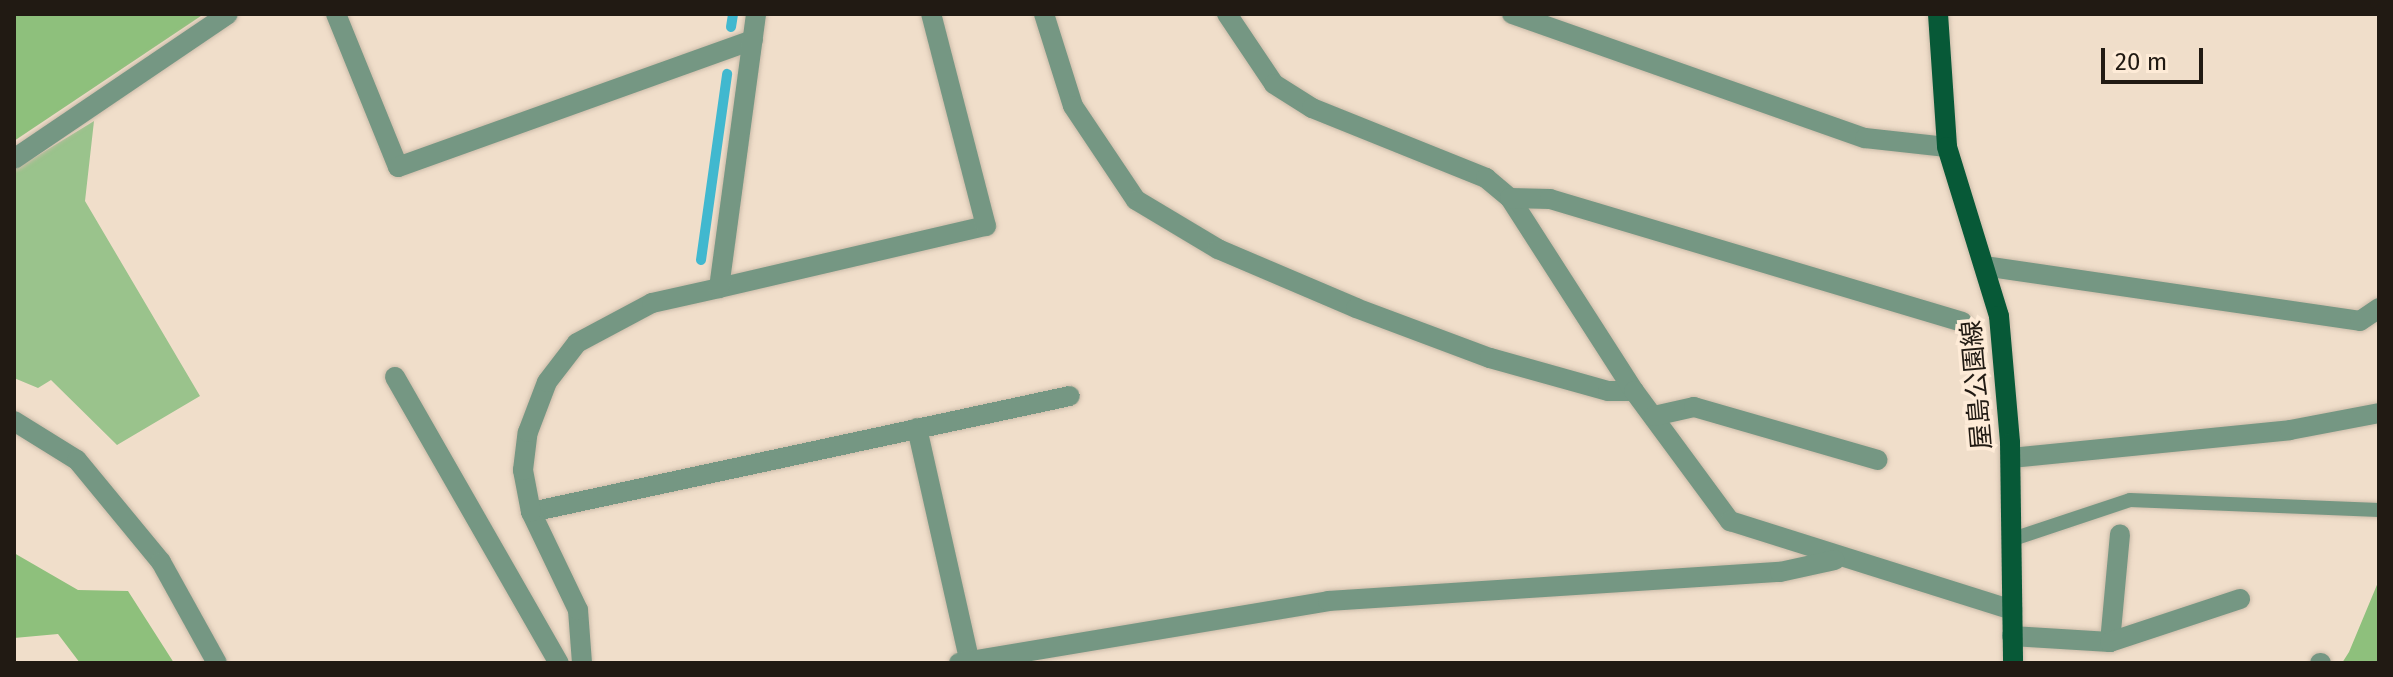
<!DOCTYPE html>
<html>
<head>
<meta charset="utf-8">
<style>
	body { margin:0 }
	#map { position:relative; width:2393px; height:677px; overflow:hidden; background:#f0deca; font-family:"Fira Sans","Noto Sans JP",sans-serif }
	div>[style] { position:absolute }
	.green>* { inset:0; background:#9ac38c }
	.forest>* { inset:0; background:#8ec07c }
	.stream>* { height:10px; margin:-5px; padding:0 5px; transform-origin:5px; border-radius:5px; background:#41b8cf }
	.roads { filter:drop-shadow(0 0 2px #cbbba9) drop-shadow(0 0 2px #cbbba9) }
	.service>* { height:14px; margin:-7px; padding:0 7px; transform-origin:7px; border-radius:7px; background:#759783 }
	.minor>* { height:20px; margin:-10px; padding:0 10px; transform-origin:10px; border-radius:10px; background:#759783 }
	.primary>* { height:20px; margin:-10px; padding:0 10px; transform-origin:10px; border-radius:10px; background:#075937 }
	span { translate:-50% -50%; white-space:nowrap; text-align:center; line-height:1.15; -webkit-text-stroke:7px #feebd7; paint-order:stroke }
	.street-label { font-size:26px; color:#211a13 }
	.frame { position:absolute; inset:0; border:16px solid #211a13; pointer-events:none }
	.scale { position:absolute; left:2101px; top:48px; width:102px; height:36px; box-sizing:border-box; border:4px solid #211a13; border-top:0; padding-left:10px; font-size:24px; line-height:28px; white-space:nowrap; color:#211a13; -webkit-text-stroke:6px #feebd7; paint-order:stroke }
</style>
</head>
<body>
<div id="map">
	<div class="green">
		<i style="clip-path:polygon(94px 121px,85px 201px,200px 396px,117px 445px,51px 380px,38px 388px,14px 378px,14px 170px)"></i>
	</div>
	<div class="forest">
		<i style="clip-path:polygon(14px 14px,204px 14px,14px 141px)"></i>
		<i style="clip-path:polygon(14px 553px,78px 590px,128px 591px,174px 663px,80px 663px,58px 634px,14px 638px)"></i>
		<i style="clip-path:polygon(2379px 580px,2379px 663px,2342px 663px,2349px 652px)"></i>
	</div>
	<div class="stream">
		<i style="left:731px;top:27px;width:13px;rotate:-81deg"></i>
		<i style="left:701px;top:260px;width:188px;rotate:-82deg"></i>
	</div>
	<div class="roads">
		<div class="service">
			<i style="left:2013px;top:539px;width:123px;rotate:-18.4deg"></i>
			<i style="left:2130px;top:500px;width:249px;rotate:2.3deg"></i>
		</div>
		<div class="minor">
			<i style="left:336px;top:14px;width:165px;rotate:67.9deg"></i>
			<i style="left:398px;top:167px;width:377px;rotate:-19.7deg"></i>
			<i style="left:1044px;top:14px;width:96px;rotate:72.5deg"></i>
			<i style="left:1073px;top:106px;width:113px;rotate:56.2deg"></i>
			<i style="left:1136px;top:200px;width:96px;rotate:30.9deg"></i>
			<i style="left:1218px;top:249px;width:150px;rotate:23.1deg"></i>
			<i style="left:1356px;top:308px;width:143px;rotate:20.5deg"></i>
			<i style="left:1490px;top:358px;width:123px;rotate:15.6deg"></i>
			<i style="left:1608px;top:391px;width:26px"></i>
			<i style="left:1227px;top:14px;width:84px;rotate:56.1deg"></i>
			<i style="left:1274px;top:84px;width:45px;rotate:32.3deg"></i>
			<i style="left:1312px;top:108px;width:188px;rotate:21.9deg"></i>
			<i style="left:1486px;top:178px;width:31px;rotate:40deg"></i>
			<i style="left:1510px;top:198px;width:229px;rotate:57.3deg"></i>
			<i style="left:1634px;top:391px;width:162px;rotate:53.6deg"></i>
			<i style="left:1730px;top:521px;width:296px;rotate:17.5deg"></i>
			<i style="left:1512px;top:14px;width:374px;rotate:19.4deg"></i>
			<i style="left:1865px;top:138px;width:82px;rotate:6.3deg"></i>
			<i style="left:14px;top:159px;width:258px;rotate:-34.1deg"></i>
			<i style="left:1510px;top:198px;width:40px;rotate:1.4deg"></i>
			<i style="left:1550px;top:199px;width:430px;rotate:16.6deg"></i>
			<i style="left:1984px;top:266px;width:380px;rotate:8.3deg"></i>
			<i style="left:2360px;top:321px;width:23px;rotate:-34deg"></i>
			<i style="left:719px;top:288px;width:274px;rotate:-13.1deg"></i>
			<i style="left:986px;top:226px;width:219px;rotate:-104.5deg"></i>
			<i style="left:395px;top:377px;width:330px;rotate:60.2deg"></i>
			<i style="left:1654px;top:416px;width:41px;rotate:-12.7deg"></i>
			<i style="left:1694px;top:407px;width:191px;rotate:16.1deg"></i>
			<i style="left:14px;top:421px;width:74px;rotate:31.8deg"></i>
			<i style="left:77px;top:460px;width:132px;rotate:50.5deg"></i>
			<i style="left:161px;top:562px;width:115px;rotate:61deg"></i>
			<i style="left:917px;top:428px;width:241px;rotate:77.3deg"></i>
			<i style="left:2011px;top:458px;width:280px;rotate:-5.7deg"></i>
			<i style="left:2290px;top:430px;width:91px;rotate:-10.8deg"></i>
			<i style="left:531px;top:512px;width:551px;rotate:-12.15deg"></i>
			<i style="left:2012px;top:636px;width:98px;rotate:3.5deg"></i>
			<i style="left:2110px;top:642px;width:108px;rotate:-84.7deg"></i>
			<i style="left:2110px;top:642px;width:137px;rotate:-18.3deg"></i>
			<i style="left:582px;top:663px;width:53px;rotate:-94.3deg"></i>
			<i style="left:578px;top:610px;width:109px;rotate:-115.6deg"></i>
			<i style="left:531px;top:512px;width:43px;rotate:-100.8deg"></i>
			<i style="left:523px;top:470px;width:38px;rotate:-83deg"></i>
			<i style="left:528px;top:432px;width:53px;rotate:-69.2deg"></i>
			<i style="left:547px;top:382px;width:49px;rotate:-52.4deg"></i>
			<i style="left:577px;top:343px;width:85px;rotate:-28.1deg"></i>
			<i style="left:652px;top:303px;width:69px;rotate:-12.6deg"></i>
			<i style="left:719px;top:288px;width:276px;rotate:-82.3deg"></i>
			<i style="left:959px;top:663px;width:374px;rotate:-9.5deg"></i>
			<i style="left:1328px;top:601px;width:453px;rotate:-3.7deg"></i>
			<i style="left:1780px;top:572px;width:56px;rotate:-12.3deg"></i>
			<i style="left:2320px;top:663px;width:1px"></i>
		</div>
		<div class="primary">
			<i style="left:1938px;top:14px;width:133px;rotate:86.1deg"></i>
			<i style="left:1947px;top:147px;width:177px;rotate:72.9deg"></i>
			<i style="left:1999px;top:316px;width:127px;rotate:85deg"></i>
			<i style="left:2010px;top:443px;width:220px;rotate:89.2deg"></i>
		</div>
	</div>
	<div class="street-label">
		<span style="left:1977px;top:385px;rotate:-95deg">屋島公園線</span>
	</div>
	<div class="frame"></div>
	<div class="scale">20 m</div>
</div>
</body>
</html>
